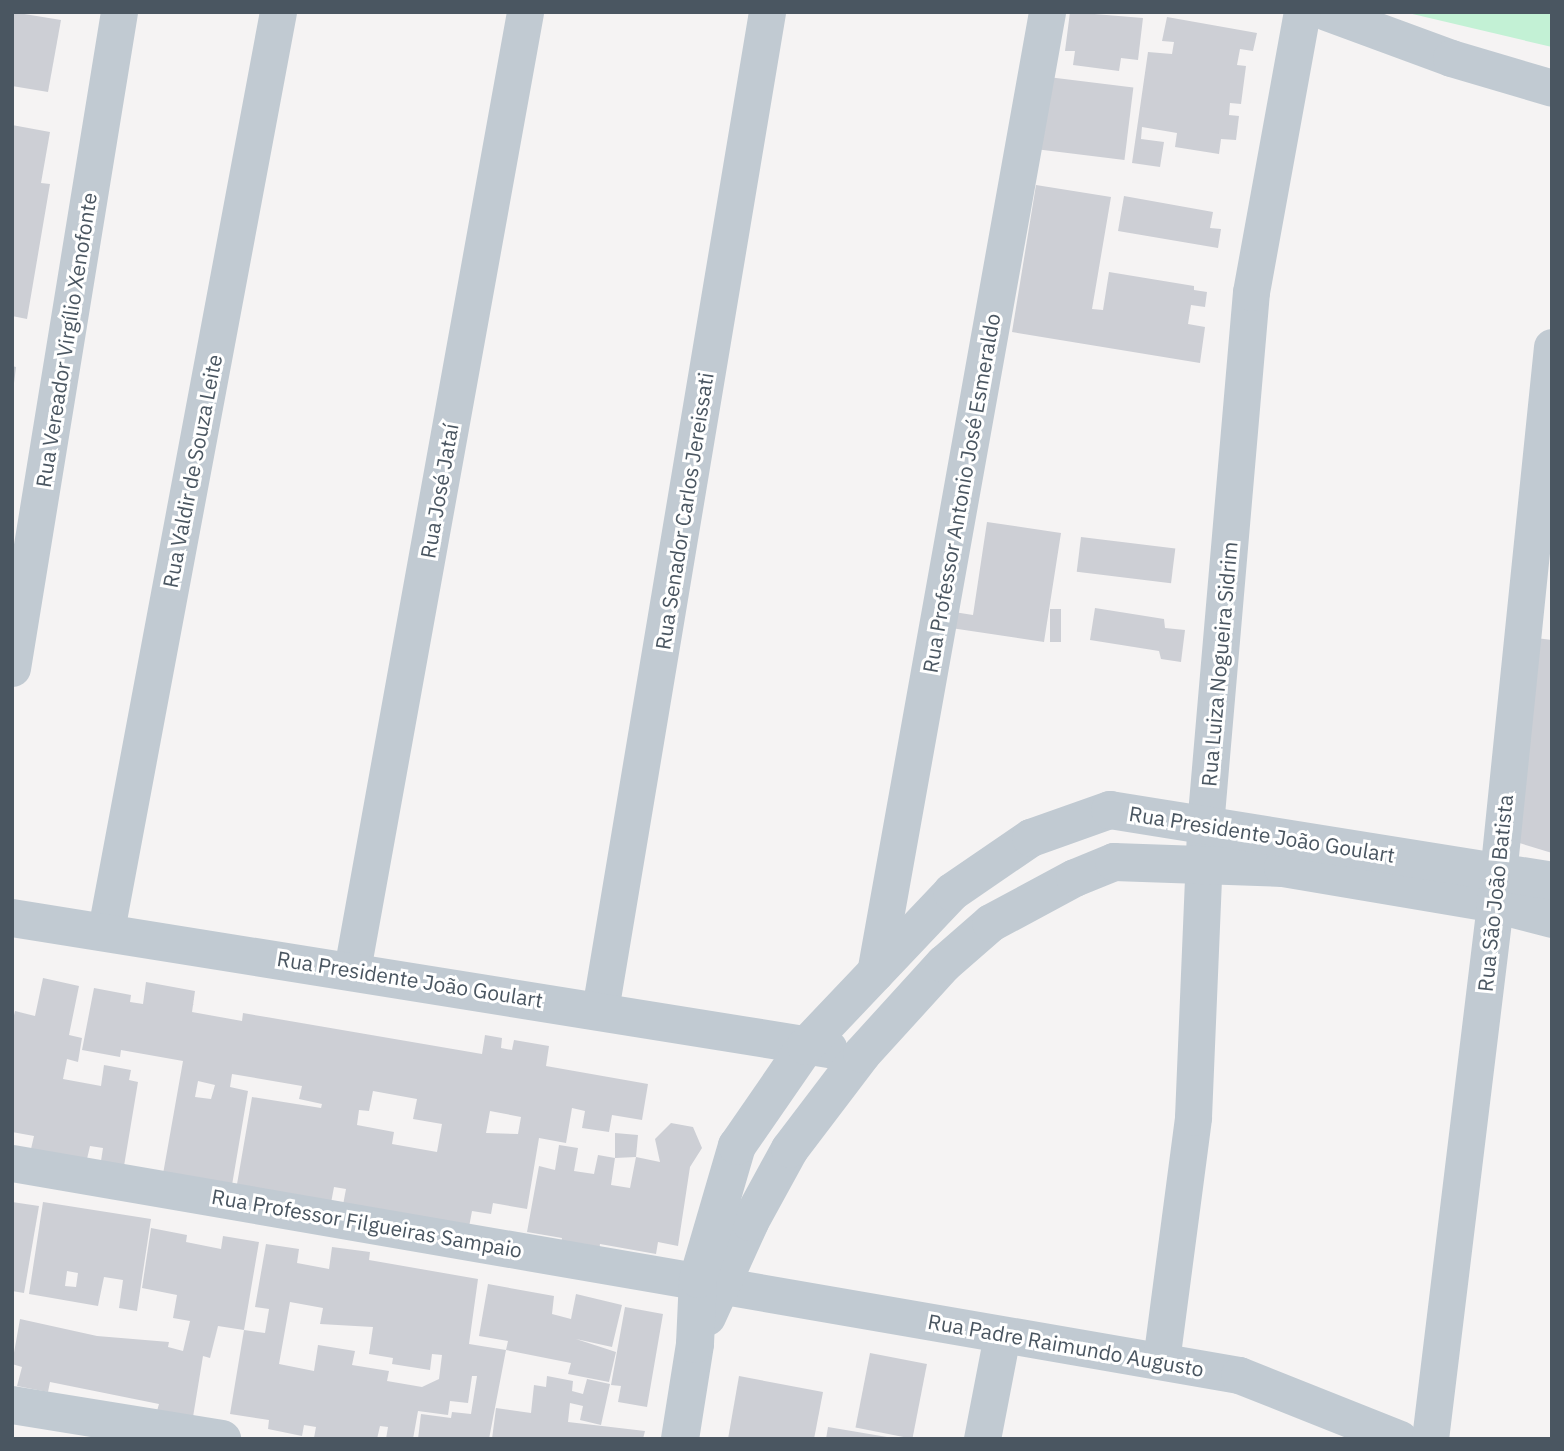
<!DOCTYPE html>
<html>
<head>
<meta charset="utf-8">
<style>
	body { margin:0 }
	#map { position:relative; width:1564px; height:1451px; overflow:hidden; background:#f5f3f3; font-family:"IBM Plex Sans",sans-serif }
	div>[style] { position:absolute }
	.green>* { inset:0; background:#c3f1d5 }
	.building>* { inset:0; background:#cdcfd5; transform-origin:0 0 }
	.minor>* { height:37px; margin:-18.5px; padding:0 18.5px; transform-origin:18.5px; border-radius:18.5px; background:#c1cad2 }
	.tertiary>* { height:38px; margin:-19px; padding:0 19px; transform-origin:19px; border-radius:19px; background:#c1cad2 }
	span { translate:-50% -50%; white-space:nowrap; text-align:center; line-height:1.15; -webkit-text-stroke:6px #fff; paint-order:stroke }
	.street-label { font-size:21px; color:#4a5661 }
	.frame { position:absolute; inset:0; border:14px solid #4a5661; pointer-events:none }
</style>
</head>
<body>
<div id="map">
	<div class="green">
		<i style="clip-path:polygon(1404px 12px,1552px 12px,1552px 47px)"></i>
	</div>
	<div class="building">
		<i style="clip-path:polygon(12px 12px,61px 20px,48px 92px,12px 86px)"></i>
		<i style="clip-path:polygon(1070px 12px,1143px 18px,1138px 60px,1121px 58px,1119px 71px,1073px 65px,1075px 51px,1065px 51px)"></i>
		<i style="clip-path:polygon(1167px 17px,1257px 33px,1253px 51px,1240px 49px,1237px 65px,1246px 66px,1241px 104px,1230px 103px,1229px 115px,1239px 116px,1236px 140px,1221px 139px,1219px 154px,1175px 147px,1177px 133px,1142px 127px,1141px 139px,1164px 142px,1160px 167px,1132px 163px,1148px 52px,1172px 54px,1174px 42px,1162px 41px)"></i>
		<i style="left:1048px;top:77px;width:86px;height:73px;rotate:7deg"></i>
		<i style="clip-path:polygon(12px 125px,50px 132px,41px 183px,50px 184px,27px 319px,12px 316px)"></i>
		<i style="clip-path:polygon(1036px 185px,1111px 197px,1092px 309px,1103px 310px,1109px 272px,1194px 286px,1194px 290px,1207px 292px,1205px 307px,1191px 305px,1188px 324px,1205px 327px,1200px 363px,1012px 332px)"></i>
		<i style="clip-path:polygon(1124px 196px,1213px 212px,1210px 228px,1221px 229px,1218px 248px,1118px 231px)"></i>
		<i style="clip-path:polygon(12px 366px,16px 367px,14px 383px,12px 383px)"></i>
		<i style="clip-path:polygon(987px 522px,1061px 533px,1044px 642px,951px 628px,954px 612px,973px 615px)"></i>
		<i style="left:1081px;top:537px;width:95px;height:35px;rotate:7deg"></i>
		<i style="clip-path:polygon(1095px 608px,1164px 619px,1165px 628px,1185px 630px,1181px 662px,1161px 659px,1159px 651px,1090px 640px)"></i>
		<i style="left:1050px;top:609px;width:11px;height:33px"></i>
		<i style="clip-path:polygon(1536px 638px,1552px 640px,1552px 853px,1513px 841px)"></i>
		<i style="clip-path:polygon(43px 978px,79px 986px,69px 1035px,82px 1038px,78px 1062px,67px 1059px,63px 1079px,101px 1086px,104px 1065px,131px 1070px,129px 1080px,138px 1082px,124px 1166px,101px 1161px,103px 1148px,90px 1146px,87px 1159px,31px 1149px,34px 1136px,12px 1132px,12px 1024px,15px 1011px,35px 1016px)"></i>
		<i style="clip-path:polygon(evenodd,146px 982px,195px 991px,192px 1012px,242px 1021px,243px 1013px,482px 1054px,485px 1035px,502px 1038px,501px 1048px,512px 1050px,514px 1040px,549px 1046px,546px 1066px,648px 1084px,642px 1120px,612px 1115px,609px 1132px,582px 1128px,585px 1111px,572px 1108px,566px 1143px,539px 1138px,527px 1209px,493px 1203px,491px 1214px,472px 1211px,469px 1227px,343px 1205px,346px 1189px,334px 1187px,331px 1203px,236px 1190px,252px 1097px,321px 1108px,322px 1104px,299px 1099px,302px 1086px,232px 1074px,230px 1087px,248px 1091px,232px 1185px,163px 1174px,183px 1061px,121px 1050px,120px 1057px,82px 1050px,94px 988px,131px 995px,130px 1002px,143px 1004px,146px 982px,198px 1081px,215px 1085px,211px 1099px,195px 1097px,198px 1081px,146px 982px,373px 1091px,417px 1099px,413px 1119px,442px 1124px,437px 1152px,392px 1144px,394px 1132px,357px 1125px,359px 1110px,369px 1111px,373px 1091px,146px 982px,490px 1111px,521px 1117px,518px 1134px,486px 1133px,490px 1111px)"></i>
		<i style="clip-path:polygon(671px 1123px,693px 1127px,702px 1148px,690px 1167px,678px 1246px,658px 1242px,656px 1254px,600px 1244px,599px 1252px,561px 1245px,562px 1238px,527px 1232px,539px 1166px,555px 1170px,559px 1145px,578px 1148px,574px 1171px,594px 1174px,598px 1155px,615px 1158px,611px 1185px,630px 1188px,636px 1157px,615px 1158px,615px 1133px,638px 1135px,636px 1157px,660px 1162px,655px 1139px)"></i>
		<i style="clip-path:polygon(12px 1202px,39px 1206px,24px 1293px,12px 1291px)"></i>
		<i style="clip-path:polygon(evenodd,43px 1202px,151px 1219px,137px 1311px,119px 1308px,123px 1280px,104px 1277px,98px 1306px,29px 1294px,43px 1202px,67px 1271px,78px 1273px,76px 1287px,65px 1286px,67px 1271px)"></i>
		<i style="clip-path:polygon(151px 1228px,187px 1235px,186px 1242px,221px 1249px,223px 1236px,259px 1242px,244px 1330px,218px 1326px,210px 1358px,203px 1356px,193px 1417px,157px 1411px,159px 1404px,50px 1382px,48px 1392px,17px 1386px,22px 1367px,12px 1364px,20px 1319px,97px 1336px,169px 1342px,168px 1347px,183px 1351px,190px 1321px,173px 1318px,177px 1295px,142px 1288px)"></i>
		<i style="clip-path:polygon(evenodd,266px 1244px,299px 1249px,297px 1263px,329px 1269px,332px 1247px,370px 1252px,369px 1260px,478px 1279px,469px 1344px,506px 1350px,489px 1439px,418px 1439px,421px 1414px,451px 1418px,452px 1412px,471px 1414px,477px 1376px,472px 1376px,468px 1403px,450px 1401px,448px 1415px,418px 1411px,413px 1439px,386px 1439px,388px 1427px,380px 1426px,377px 1439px,320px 1439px,314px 1438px,316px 1427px,304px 1425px,302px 1436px,268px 1429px,269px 1420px,230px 1414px,244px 1330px,265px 1333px,269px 1309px,255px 1307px,266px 1244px,290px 1302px,323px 1308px,320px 1324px,373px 1327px,369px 1354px,393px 1358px,392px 1364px,430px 1370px,432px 1354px,442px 1355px,439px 1379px,422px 1387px,387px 1381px,389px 1371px,352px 1365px,355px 1351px,318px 1345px,314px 1371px,279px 1364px,290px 1302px)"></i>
		<i style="clip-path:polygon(488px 1284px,554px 1296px,552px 1314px,571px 1319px,576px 1294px,622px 1305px,612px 1347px,576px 1339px,616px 1352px,609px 1382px,568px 1374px,571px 1363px,506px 1350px,508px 1341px,479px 1336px)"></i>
		<i style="clip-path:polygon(625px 1307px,663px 1314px,647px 1407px,618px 1402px,621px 1386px,611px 1385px)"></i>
		<i style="left:870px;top:1353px;width:58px;height:76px;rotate:11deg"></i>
		<i style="clip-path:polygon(547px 1376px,573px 1381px,572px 1391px,583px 1394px,587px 1379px,610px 1384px,601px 1425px,580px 1420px,583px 1406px,570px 1403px,568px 1422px,645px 1431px,643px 1439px,492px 1439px,496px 1408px,531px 1413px,534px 1385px,546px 1387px)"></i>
		<i style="clip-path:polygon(739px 1376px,823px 1392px,814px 1439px,728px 1439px)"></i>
		<i style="clip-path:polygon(828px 1427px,887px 1437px,887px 1439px,826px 1439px)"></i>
	</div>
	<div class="minor">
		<i style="left:1326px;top:12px;width:133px;rotate:20.2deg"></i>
		<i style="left:1451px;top:58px;width:105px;rotate:16.5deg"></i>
		<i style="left:12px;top:668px;width:665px;rotate:-80.74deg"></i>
		<i style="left:106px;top:930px;width:934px;rotate:-79.39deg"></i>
		<i style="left:352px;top:970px;width:973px;rotate:-79.76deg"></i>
		<i style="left:875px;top:973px;width:976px;rotate:-79.85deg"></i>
		<i style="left:600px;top:1010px;width:1012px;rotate:-80.5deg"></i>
		<i style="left:12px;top:1163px;width:1245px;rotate:9.8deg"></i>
		<i style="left:1239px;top:1375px;width:173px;rotate:21.7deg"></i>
		<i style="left:1161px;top:1361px;width:246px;rotate:-82.5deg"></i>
		<i style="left:1193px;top:1117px;width:291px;rotate:-87.6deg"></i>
		<i style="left:1205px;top:826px;width:536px;rotate:-85.08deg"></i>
		<i style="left:1251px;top:292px;width:285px;rotate:-79.7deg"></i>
		<i style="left:982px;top:1439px;width:106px;rotate:-79.1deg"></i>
		<i style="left:1430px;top:1439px;width:539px;rotate:-83.07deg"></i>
		<i style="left:1495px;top:904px;width:560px;rotate:-84.16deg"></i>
	</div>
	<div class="tertiary">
		<i style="left:12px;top:918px;width:827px;rotate:9.11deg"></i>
		<i style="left:707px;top:1317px;width:104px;rotate:-65.6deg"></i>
		<i style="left:750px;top:1222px;width:83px;rotate:-61.3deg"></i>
		<i style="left:790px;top:1149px;width:119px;rotate:-52.8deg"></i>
		<i style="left:862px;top:1054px;width:122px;rotate:-47.7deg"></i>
		<i style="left:944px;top:964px;width:62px;rotate:-41.1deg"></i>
		<i style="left:991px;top:923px;width:95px;rotate:-28.2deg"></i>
		<i style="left:1075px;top:878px;width:42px;rotate:-22.3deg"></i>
		<i style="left:1114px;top:862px;width:169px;rotate:2deg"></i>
		<i style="left:1283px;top:868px;width:215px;rotate:9.6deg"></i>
		<i style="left:1495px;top:904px;width:59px;rotate:14.7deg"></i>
		<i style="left:12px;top:1405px;width:213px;rotate:9.2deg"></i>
		<i style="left:680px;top:1439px;width:96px;rotate:-81deg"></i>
		<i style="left:695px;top:1344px;width:65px;rotate:-87.4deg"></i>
		<i style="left:698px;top:1279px;width:139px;rotate:-73.7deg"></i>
		<i style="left:737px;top:1146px;width:121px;rotate:-55.4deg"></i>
		<i style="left:806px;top:1046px;width:212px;rotate:-46.5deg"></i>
		<i style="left:952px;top:892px;width:96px;rotate:-34.4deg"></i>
		<i style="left:1031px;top:838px;width:84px;rotate:-19.5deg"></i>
		<i style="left:1110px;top:810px;width:448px;rotate:9.1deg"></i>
	</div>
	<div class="street-label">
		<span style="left:66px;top:340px;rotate:-81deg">Rua Vereador Virgílio Xenofonte</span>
		<span style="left:192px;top:471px;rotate:-79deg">Rua Valdir de Souza Leite</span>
		<span style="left:439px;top:491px;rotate:-80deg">Rua José Jataí</span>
		<span style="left:961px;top:493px;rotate:-80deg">Rua Professor Antonio José Esmeraldo</span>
		<span style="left:684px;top:511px;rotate:-81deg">Rua Senador Carlos Jereissati</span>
		<span style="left:1219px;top:664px;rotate:-85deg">Rua Luiza Nogueira Sidrim</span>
		<span style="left:1262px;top:834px;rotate:9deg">Rua Presidente João Goulart</span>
		<span style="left:1495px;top:893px;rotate:-84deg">Rua São João Batista</span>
		<span style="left:410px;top:979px;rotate:9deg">Rua Presidente João Goulart</span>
		<span style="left:367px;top:1223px;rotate:10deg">Rua Professor Filgueiras Sampaio</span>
		<span style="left:1066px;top:1345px;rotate:10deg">Rua Padre Raimundo Augusto</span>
	</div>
	<div class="frame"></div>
</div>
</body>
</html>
